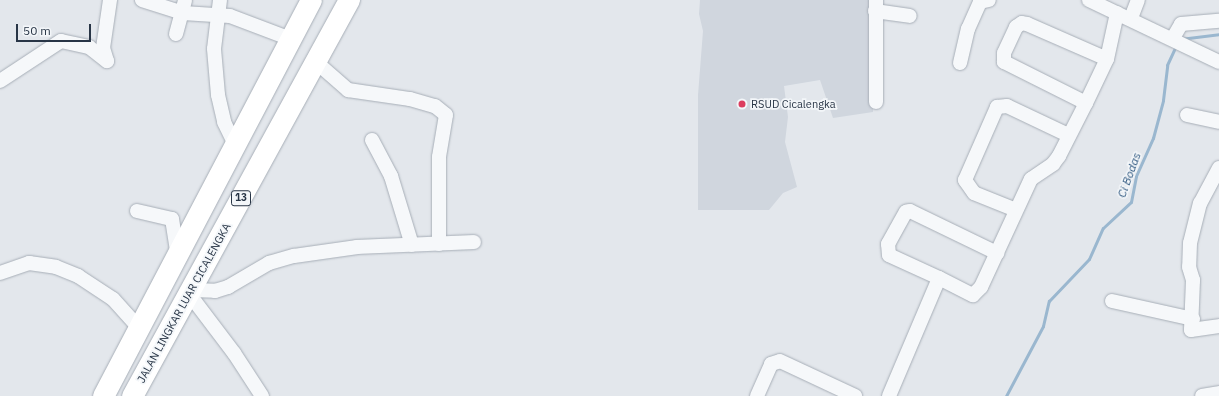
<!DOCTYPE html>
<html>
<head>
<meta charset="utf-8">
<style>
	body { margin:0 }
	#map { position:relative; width:1219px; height:396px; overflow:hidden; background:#e3e7ec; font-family:"IBM Plex Sans",sans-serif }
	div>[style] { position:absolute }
	.built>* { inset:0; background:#d0d6de }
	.stream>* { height:3px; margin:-1.5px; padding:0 1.5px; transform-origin:1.5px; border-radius:1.5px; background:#9ab7cf }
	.roads { filter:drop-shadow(0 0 1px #a7aeb7) drop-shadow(0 0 1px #a7aeb7) }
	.minor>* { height:14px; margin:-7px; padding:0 7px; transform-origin:7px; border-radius:7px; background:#f6f8fa }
	.highway>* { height:21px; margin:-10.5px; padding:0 10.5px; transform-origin:10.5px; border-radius:10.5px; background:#fff }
	.dots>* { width:11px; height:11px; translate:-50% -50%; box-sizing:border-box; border:2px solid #f3f6f9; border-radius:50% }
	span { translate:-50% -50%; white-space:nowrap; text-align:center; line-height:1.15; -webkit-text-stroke:3.5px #f3f6f9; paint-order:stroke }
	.shield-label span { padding:1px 3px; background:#f3f6f9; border:1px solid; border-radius:3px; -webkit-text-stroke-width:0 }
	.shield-label { font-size:10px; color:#283546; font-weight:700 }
	.poi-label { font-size:11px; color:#283546 }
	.left { translate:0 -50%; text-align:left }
	.street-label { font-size:11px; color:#283546 }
	.water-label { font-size:12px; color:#2e577f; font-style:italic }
	.scale { position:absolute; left:16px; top:24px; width:75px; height:18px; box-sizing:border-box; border:2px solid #283546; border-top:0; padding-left:5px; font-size:12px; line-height:14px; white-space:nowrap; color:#283546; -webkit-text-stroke:3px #f3f6f9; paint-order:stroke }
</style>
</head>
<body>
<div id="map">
	<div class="built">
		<i style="clip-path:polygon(700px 0,872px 0,873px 112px,833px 118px,820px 80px,784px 86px,788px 117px,785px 142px,797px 187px,783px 193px,769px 210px,698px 210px,698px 95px,703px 31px,699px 14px)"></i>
	</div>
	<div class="stream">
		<i style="left:1180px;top:39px;width:39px;rotate:-7deg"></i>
		<i style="left:1006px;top:396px;width:79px;rotate:-62.1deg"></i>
		<i style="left:1043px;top:326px;width:26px;rotate:-77deg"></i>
		<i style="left:1049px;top:301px;width:58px;rotate:-46.4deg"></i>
		<i style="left:1089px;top:259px;width:34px;rotate:-66deg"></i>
		<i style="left:1103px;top:228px;width:38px;rotate:-43deg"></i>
		<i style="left:1131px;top:202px;width:26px;rotate:-79deg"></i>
		<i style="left:1136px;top:176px;width:42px;rotate:-65.9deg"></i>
		<i style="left:1153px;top:138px;width:39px;rotate:-75deg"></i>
		<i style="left:1163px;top:100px;width:35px;rotate:-83deg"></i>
		<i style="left:1167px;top:65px;width:21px;rotate:-65deg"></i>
	</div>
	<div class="roads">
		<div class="minor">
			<i style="left:142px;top:0;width:43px;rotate:17.6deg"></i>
			<i style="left:183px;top:13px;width:47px;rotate:3.7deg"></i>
			<i style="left:230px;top:16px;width:65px;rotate:20.7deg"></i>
			<i style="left:220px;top:0;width:49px;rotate:97deg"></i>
			<i style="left:214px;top:49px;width:46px;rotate:85deg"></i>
			<i style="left:218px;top:95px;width:28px;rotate:77deg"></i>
			<i style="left:224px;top:122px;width:25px;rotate:64deg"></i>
			<i style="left:1089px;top:0;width:144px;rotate:25.5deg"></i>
			<i style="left:875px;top:11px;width:35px;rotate:8deg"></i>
			<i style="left:1131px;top:18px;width:19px;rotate:-69deg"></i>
			<i style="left:176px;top:34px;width:35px;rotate:-75deg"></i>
			<i style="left:1173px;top:38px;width:16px;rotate:-60deg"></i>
			<i style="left:1181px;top:24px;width:38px;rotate:-5deg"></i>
			<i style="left:107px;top:61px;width:14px;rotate:-107deg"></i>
			<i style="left:103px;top:48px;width:49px;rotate:-81.7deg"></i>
			<i style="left:316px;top:62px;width:43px;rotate:41.2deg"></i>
			<i style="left:348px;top:90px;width:63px;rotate:8.3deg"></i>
			<i style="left:410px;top:99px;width:26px;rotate:16deg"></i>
			<i style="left:435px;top:106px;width:14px;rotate:39deg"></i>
			<i style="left:446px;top:115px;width:43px;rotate:99.5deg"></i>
			<i style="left:439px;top:157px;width:87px;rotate:90deg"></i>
			<i style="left:960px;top:63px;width:35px;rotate:-77deg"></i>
			<i style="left:968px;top:29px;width:30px;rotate:-66deg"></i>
			<i style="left:980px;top:2px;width:9px;rotate:-13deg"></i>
			<i style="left:0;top:81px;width:73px;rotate:-33.3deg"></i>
			<i style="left:61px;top:41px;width:29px;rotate:12deg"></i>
			<i style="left:89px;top:47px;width:23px;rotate:38deg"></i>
			<i style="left:876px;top:102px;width:102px;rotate:-90deg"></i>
			<i style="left:1086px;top:103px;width:92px;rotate:-153.4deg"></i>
			<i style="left:1004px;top:62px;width:9px;rotate:-90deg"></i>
			<i style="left:1004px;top:53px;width:29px;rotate:-65deg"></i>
			<i style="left:1016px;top:27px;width:7px;rotate:-34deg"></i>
			<i style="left:1022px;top:23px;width:5px;rotate:11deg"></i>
			<i style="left:1027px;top:24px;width:87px;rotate:23.6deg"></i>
			<i style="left:1187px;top:115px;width:33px;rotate:12deg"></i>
			<i style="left:372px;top:140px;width:41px;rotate:62.2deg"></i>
			<i style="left:391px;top:176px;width:72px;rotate:73.1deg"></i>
			<i style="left:1219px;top:168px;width:40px;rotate:118deg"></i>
			<i style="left:1200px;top:203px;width:41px;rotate:104deg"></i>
			<i style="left:1190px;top:243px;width:24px;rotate:92deg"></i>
			<i style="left:1189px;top:267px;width:14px;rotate:73deg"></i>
			<i style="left:1193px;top:280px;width:50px;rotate:92.3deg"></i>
			<i style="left:1191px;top:330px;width:28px;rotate:-8deg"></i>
			<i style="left:1016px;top:210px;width:45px;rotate:-158deg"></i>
			<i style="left:974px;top:193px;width:16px;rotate:-125deg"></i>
			<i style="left:965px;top:180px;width:80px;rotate:-66.3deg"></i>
			<i style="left:997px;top:107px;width:10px;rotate:-6deg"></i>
			<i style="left:1007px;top:106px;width:68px;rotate:25.4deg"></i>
			<i style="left:137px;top:211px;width:36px;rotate:13deg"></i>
			<i style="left:172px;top:219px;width:36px;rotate:81deg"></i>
			<i style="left:0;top:273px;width:31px;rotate:-19deg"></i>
			<i style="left:29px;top:263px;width:27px;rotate:8deg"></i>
			<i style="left:56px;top:267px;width:24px;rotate:22deg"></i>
			<i style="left:78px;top:276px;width:42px;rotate:33.3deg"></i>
			<i style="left:113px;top:299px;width:39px;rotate:48deg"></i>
			<i style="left:939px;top:278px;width:55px;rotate:-155.3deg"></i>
			<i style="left:889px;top:255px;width:11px;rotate:-95deg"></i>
			<i style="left:888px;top:244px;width:37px;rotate:-61deg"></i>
			<i style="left:906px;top:212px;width:4px;rotate:-14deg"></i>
			<i style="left:910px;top:211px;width:97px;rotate:25.8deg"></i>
			<i style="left:192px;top:290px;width:23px;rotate:2deg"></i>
			<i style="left:215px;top:291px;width:14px;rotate:-17deg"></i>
			<i style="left:228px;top:287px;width:48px;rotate:-30.3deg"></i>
			<i style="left:269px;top:263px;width:26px;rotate:-16deg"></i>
			<i style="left:294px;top:256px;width:64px;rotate:-8.1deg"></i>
			<i style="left:357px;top:247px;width:117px;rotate:-2.4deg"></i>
			<i style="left:190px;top:295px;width:73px;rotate:52.8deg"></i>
			<i style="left:234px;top:353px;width:51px;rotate:56.9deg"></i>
			<i style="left:1112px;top:301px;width:83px;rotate:12.5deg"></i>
			<i style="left:757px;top:396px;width:35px;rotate:-66deg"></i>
			<i style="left:771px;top:364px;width:9px;rotate:-18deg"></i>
			<i style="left:780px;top:361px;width:83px;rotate:25deg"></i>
			<i style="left:889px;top:396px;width:128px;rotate:-67deg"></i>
			<i style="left:939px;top:278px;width:38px;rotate:27deg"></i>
			<i style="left:973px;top:295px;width:11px;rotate:-45deg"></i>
			<i style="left:981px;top:287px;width:119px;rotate:-65.2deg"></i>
			<i style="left:1031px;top:179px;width:27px;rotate:-34deg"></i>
			<i style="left:1053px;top:164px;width:10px;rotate:-53deg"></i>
			<i style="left:1059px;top:156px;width:59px;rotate:-63deg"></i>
			<i style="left:1086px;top:103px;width:49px;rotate:-64.5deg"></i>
			<i style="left:1107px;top:59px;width:47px;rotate:-77.7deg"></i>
			<i style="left:1202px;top:396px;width:17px;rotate:-10deg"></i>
		</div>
		<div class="highway">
			<i style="left:103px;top:396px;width:447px;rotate:-62.3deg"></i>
			<i style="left:132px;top:396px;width:452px;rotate:-61.3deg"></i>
		</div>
	</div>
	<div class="dots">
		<i style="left:742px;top:104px;background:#dc3d5f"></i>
	</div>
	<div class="shield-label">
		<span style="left:241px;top:198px">13</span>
	</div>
	<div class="poi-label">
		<span class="left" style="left:751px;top:104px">RSUD Cicalengka</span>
	</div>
	<div class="street-label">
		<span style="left:184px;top:303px;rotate:-61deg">JALAN LINGKAR LUAR CICALENGKA</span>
	</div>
	<div class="water-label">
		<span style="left:1129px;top:175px;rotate:-70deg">Ci Bodas</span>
	</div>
	<div class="scale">50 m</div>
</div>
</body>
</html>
